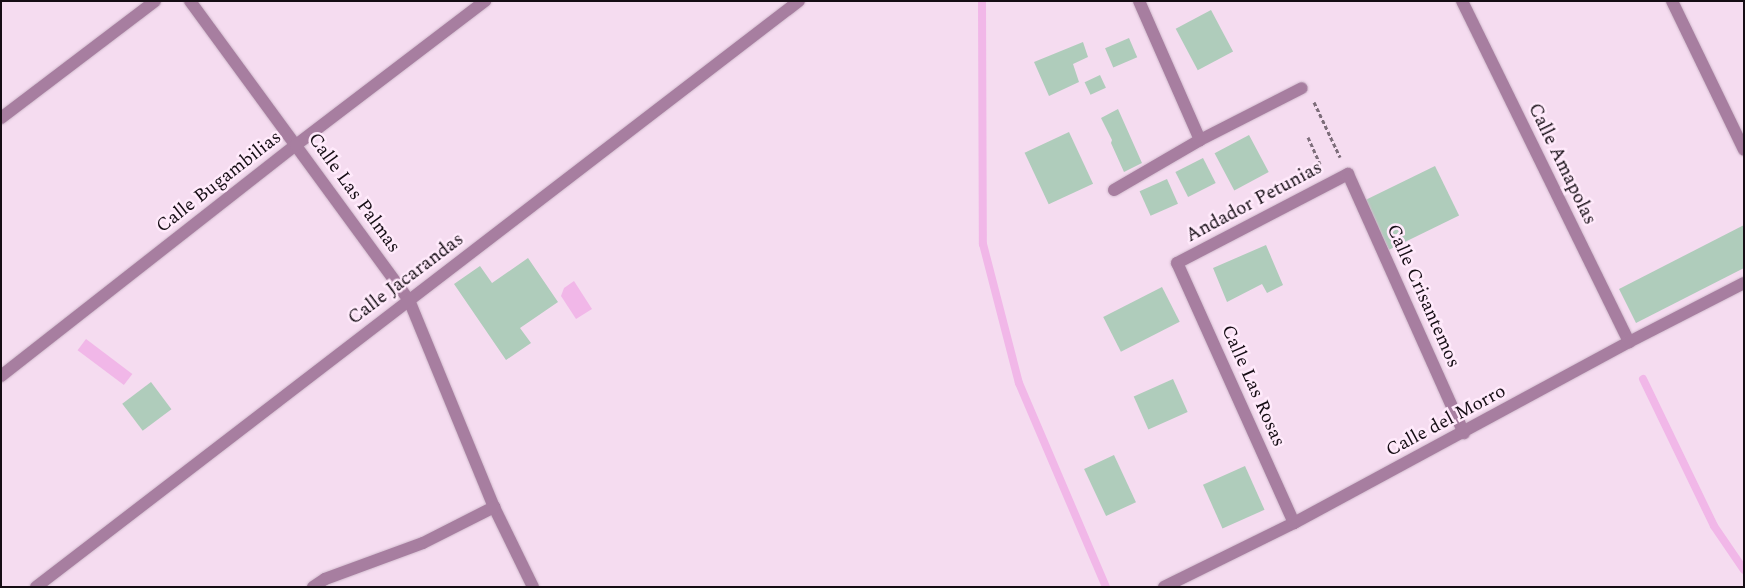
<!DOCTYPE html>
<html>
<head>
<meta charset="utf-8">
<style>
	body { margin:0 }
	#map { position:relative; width:1745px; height:588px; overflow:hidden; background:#f5dcf0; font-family:Spectral,serif }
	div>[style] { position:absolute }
	.water>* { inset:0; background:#f1b7e8; transform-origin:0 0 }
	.stream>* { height:8px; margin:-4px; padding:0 4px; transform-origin:4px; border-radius:4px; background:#f1b7e8 }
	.building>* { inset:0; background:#afccbb; transform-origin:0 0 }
	.path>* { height:3px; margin-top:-1.5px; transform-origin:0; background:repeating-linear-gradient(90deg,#7d6d7a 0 4px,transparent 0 6.5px) }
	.roads { filter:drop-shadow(0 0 1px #d1bbcd) drop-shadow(0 0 1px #d1bbcd) }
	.minor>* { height:12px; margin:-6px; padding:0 6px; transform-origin:6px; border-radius:6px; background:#a77ea0 }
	span { translate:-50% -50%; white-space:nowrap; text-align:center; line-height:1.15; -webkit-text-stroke:5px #ffeafb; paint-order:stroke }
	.street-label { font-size:19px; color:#150d14 }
	.frame { position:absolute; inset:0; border:2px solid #150d14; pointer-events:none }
</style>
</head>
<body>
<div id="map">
	<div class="water">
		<i style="clip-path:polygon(574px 281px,592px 309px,576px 319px,561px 296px,564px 288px)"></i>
		<i style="left:86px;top:339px;width:58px;height:14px;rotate:37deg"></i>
	</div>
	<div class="stream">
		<i style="left:982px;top:1px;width:243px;rotate:89.8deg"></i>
		<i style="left:983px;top:244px;width:144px;rotate:75.5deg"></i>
		<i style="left:1019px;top:383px;width:222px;rotate:66.9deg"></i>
		<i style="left:1643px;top:379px;width:163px;rotate:64.2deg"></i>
		<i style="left:1714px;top:526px;width:53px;rotate:55.7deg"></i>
	</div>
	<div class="building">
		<i style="left:1211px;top:10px;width:47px;height:40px;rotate:62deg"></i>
		<i style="left:1129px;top:38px;width:21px;height:26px;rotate:67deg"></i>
		<i style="clip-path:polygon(1083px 42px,1088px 57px,1073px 64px,1079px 82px,1049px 96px,1034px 62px)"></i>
		<i style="left:1100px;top:75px;width:14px;height:17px;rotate:65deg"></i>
		<i style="clip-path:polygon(1118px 109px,1142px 163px,1124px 172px,1111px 143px,1112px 140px,1101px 118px)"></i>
		<i style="left:1069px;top:132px;width:57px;height:49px;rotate:65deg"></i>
		<i style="left:1249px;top:135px;width:42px;height:39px;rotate:62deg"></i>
		<i style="left:1203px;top:158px;width:28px;height:31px;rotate:63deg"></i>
		<i style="left:1435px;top:166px;width:55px;height:78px;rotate:64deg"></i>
		<i style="left:1167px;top:179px;width:27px;height:30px;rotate:66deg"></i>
		<i style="clip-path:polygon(1744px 225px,1744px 268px,1636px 323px,1619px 289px)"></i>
		<i style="clip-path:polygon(1266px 245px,1283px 285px,1267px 293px,1262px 284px,1227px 302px,1213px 268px)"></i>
		<i style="clip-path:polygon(528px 258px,558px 302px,520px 328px,531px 343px,506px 360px,454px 284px,480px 266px,492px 283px)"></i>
		<i style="left:1162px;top:287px;width:39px;height:66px;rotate:63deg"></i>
		<i style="left:1173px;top:379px;width:36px;height:43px;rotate:66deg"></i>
		<i style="left:151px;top:382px;width:34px;height:36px;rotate:53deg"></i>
		<i style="left:1114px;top:455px;width:52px;height:33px;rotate:65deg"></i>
		<i style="left:1245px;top:466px;width:48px;height:46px;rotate:66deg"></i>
	</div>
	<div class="path">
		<i style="left:1314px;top:102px;width:61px;rotate:64.7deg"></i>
		<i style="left:1308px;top:137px;width:30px;rotate:66deg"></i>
	</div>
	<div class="roads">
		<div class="minor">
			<i style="left:190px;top:1px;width:371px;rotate:53.8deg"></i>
			<i style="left:409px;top:300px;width:224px;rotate:67.7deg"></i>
			<i style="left:494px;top:507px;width:89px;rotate:64deg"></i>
			<i style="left:1139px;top:1px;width:152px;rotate:66.3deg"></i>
			<i style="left:1462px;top:1px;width:380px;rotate:63.9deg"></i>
			<i style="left:1672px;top:1px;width:165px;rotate:64.2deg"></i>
			<i style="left:1px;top:118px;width:193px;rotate:-37.2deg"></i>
			<i style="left:1114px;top:190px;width:99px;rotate:-30.2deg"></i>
			<i style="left:1200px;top:140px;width:114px;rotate:-27deg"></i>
			<i style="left:1px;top:376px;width:375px;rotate:-38.1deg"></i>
			<i style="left:296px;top:145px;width:238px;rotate:-37.3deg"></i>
			<i style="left:1294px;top:523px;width:285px;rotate:-114.2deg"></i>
			<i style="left:1177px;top:263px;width:193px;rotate:-27.5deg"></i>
			<i style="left:1348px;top:174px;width:284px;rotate:65.9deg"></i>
			<i style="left:36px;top:587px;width:962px;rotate:-37.53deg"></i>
			<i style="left:313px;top:587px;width:14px;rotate:-34deg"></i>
			<i style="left:325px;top:579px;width:104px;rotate:-20.2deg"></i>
			<i style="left:423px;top:543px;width:80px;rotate:-26.9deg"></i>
			<i style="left:1164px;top:587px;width:145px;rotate:-26.2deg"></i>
			<i style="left:1294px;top:523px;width:381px;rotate:-28.4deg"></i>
			<i style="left:1629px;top:342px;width:129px;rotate:-27.2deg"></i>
		</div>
	</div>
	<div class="street-label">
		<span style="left:1562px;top:164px;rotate:64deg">Calle Amapolas</span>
		<span style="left:219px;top:182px;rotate:-38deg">Calle Bugambilias</span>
		<span style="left:354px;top:193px;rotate:54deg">Calle Las Palmas</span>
		<span style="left:1254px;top:202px;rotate:-28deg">Andador Petunias</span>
		<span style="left:406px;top:279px;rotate:-37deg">Calle Jacarandas</span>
		<span style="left:1423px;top:296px;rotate:66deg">Calle Crisantemos</span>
		<span style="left:1253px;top:386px;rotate:66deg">Calle Las Rosas</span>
		<span style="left:1446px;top:421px;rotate:-28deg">Calle del Morro</span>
	</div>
	<div class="frame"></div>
</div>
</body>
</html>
